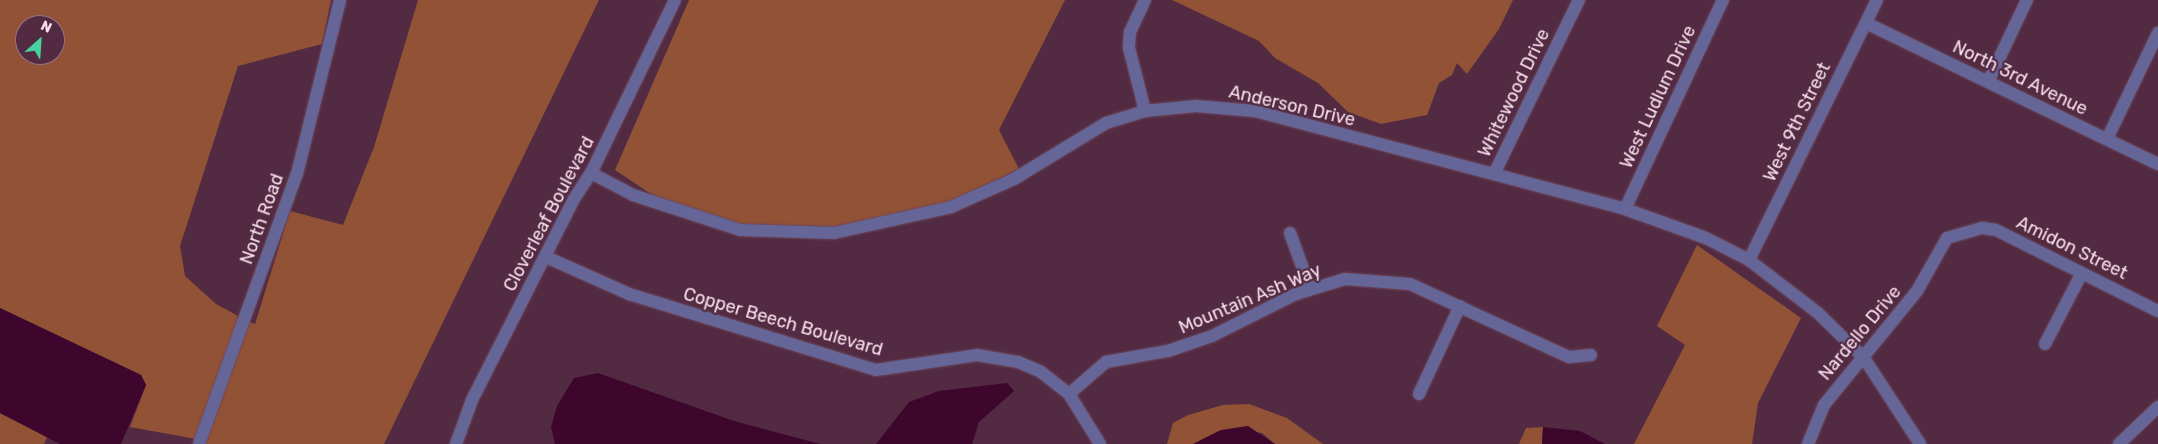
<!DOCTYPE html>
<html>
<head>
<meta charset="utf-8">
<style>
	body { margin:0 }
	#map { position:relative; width:2158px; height:444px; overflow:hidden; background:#522b42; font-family:Rubik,sans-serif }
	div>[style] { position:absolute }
	.green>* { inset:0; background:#925235 }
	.water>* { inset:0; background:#3e062c }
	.roads { filter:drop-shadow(0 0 1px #6d485d) drop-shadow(0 0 1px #6d485d) }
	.minor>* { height:12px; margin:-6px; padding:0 6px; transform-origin:6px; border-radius:6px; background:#666598 }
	span { translate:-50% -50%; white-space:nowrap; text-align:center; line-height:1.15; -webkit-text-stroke:4.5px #522b42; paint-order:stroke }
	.street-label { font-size:18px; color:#f9dfed }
	.north { position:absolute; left:15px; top:15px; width:50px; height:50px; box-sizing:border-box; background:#522b42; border:1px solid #957386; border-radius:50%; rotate:26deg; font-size:14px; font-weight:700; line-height:20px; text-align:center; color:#f9dfed }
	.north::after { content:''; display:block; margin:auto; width:18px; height:22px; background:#45d49f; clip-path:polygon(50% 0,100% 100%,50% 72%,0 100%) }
</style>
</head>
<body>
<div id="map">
	<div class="green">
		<i style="clip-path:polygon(evenodd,0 0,331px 0,322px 44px,238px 66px,180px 246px,185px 276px,216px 304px,240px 317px,196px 439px,130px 427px,146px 385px,141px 375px,0 308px,0 0,25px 25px,55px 25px,55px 55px,25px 55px,25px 25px)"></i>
		<i style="clip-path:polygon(418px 0,599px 0,384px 444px,205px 444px,249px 322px,255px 324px,290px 211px,343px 225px,374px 147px)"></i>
		<i style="clip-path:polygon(689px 0,1065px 0,999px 130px,1019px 169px,950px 202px,835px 227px,741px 224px,657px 198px,615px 170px)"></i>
		<i style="clip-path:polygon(1172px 0,1513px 0,1499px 29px,1467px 74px,1457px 63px,1452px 75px,1439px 83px,1427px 115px,1381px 124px,1348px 112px,1318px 83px,1275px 58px,1259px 41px)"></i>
		<i style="clip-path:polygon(1697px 245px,1801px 318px,1758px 403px,1752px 444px,1634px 444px,1685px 345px,1657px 326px)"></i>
		<i style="clip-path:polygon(1249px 404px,1287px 418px,1323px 444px,1275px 444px,1262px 433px,1221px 430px,1193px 444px,1167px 444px,1173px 423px,1188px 415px,1223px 405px)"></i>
		<i style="clip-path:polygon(0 413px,47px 437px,44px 444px,0 444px)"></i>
		<i style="clip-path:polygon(1543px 427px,1542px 444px,1519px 444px,1526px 428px)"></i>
	</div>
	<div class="water">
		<i style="clip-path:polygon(0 308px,141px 375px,146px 385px,121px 444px,60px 444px,0 413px)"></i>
		<i style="clip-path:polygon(598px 373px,734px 421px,820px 444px,555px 444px,551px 427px,557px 406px,574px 378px)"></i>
		<i style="clip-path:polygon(1007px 383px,1014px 391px,979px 422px,972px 444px,876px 444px,909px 402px,939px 391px)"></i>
		<i style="clip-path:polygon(1248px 426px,1275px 444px,1193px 444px,1221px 430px)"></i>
		<i style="clip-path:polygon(1543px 427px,1580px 431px,1605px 444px,1542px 444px)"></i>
	</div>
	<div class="roads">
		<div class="minor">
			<i style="left:1145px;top:0;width:35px;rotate:115deg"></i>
			<i style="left:1130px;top:32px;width:16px;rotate:94deg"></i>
			<i style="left:1129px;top:48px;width:65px;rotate:75.7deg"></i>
			<i style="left:1866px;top:23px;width:324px;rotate:25.8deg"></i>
			<i style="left:1988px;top:82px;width:91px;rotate:-64.6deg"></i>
			<i style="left:2107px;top:139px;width:118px;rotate:-64.3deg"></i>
			<i style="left:591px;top:173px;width:47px;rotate:27.6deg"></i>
			<i style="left:633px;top:195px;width:113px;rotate:18.1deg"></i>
			<i style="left:740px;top:230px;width:94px;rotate:1.8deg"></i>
			<i style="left:834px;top:233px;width:120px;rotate:-12.5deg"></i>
			<i style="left:951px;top:207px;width:69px;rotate:-24deg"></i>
			<i style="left:1014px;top:179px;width:108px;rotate:-31.3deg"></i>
			<i style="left:1106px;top:123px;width:41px;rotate:-17.1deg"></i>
			<i style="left:1145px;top:111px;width:51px;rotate:-5.6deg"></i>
			<i style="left:1196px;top:106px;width:59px;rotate:4.8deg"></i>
			<i style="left:1255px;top:111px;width:383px;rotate:14.8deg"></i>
			<i style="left:1625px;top:209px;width:86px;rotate:19.7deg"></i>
			<i style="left:1706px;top:238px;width:48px;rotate:27.1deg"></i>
			<i style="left:1749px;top:260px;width:87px;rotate:37.5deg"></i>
			<i style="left:1818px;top:313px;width:64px;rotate:44.4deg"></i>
			<i style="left:1864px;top:358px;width:103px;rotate:56.9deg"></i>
			<i style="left:1494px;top:174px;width:194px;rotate:-64deg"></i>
			<i style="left:1625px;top:209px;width:231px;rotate:-64.9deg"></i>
			<i style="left:1290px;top:233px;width:59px;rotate:70deg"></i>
			<i style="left:546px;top:257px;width:91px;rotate:24deg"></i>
			<i style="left:629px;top:294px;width:258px;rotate:17.1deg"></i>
			<i style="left:876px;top:370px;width:102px;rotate:-8.4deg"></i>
			<i style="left:977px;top:355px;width:42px;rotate:9.7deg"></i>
			<i style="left:1018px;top:362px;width:25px;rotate:23deg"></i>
			<i style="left:1041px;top:372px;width:36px;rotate:38deg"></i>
			<i style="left:1069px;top:394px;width:59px;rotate:58.2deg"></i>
			<i style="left:1749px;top:260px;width:290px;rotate:-63.8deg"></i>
			<i style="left:2045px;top:344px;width:80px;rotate:-62.5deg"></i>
			<i style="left:1069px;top:394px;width:49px;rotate:-40.9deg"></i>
			<i style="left:1106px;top:362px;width:63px;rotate:-10.1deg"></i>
			<i style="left:1168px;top:351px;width:46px;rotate:-18.8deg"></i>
			<i style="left:1212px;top:336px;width:94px;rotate:-26.6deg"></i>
			<i style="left:1296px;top:294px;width:51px;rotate:-17deg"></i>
			<i style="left:1345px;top:279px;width:65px;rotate:4.4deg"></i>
			<i style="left:1410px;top:284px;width:175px;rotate:24.7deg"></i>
			<i style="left:1569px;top:357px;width:22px;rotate:-5deg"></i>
			<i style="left:1419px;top:394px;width:97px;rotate:-65deg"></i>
			<i style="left:199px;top:444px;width:287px;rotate:-70.1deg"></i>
			<i style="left:297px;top:174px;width:179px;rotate:-76.1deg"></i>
			<i style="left:456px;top:444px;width:47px;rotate:-70deg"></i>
			<i style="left:472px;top:400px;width:225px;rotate:-63.1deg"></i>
			<i style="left:574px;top:199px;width:31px;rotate:-57deg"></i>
			<i style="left:591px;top:173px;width:192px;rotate:-64.1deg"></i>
			<i style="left:1808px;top:444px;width:42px;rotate:-67.7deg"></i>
			<i style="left:1824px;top:405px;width:147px;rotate:-50.8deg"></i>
			<i style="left:1917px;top:291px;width:61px;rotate:-60.5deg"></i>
			<i style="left:1947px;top:238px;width:37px;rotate:-16deg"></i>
			<i style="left:1983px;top:228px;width:13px;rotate:9deg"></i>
			<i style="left:1996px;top:230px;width:181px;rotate:26.6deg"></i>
			<i style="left:2119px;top:444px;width:54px;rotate:-43.5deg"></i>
		</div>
	</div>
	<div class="street-label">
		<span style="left:2020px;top:78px;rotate:26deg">North 3rd Avenue</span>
		<span style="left:1514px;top:93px;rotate:-64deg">Whitewood Drive</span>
		<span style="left:1658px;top:97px;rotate:-65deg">West Ludlum Drive</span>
		<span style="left:1292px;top:106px;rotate:13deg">Anderson Drive</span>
		<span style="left:1797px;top:122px;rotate:-64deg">West 9th Street</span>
		<span style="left:549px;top:214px;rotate:-62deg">Cloverleaf Boulevard</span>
		<span style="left:262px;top:219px;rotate:-70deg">North Road</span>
		<span style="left:2072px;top:248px;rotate:26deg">Amidon Street</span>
		<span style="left:1250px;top:299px;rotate:-23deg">Mountain Ash Way</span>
		<span style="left:783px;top:322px;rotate:16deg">Copper Beech Boulevard</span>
		<span style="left:1860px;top:333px;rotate:-50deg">Nardello Drive</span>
	</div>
	<div class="north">N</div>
</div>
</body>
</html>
